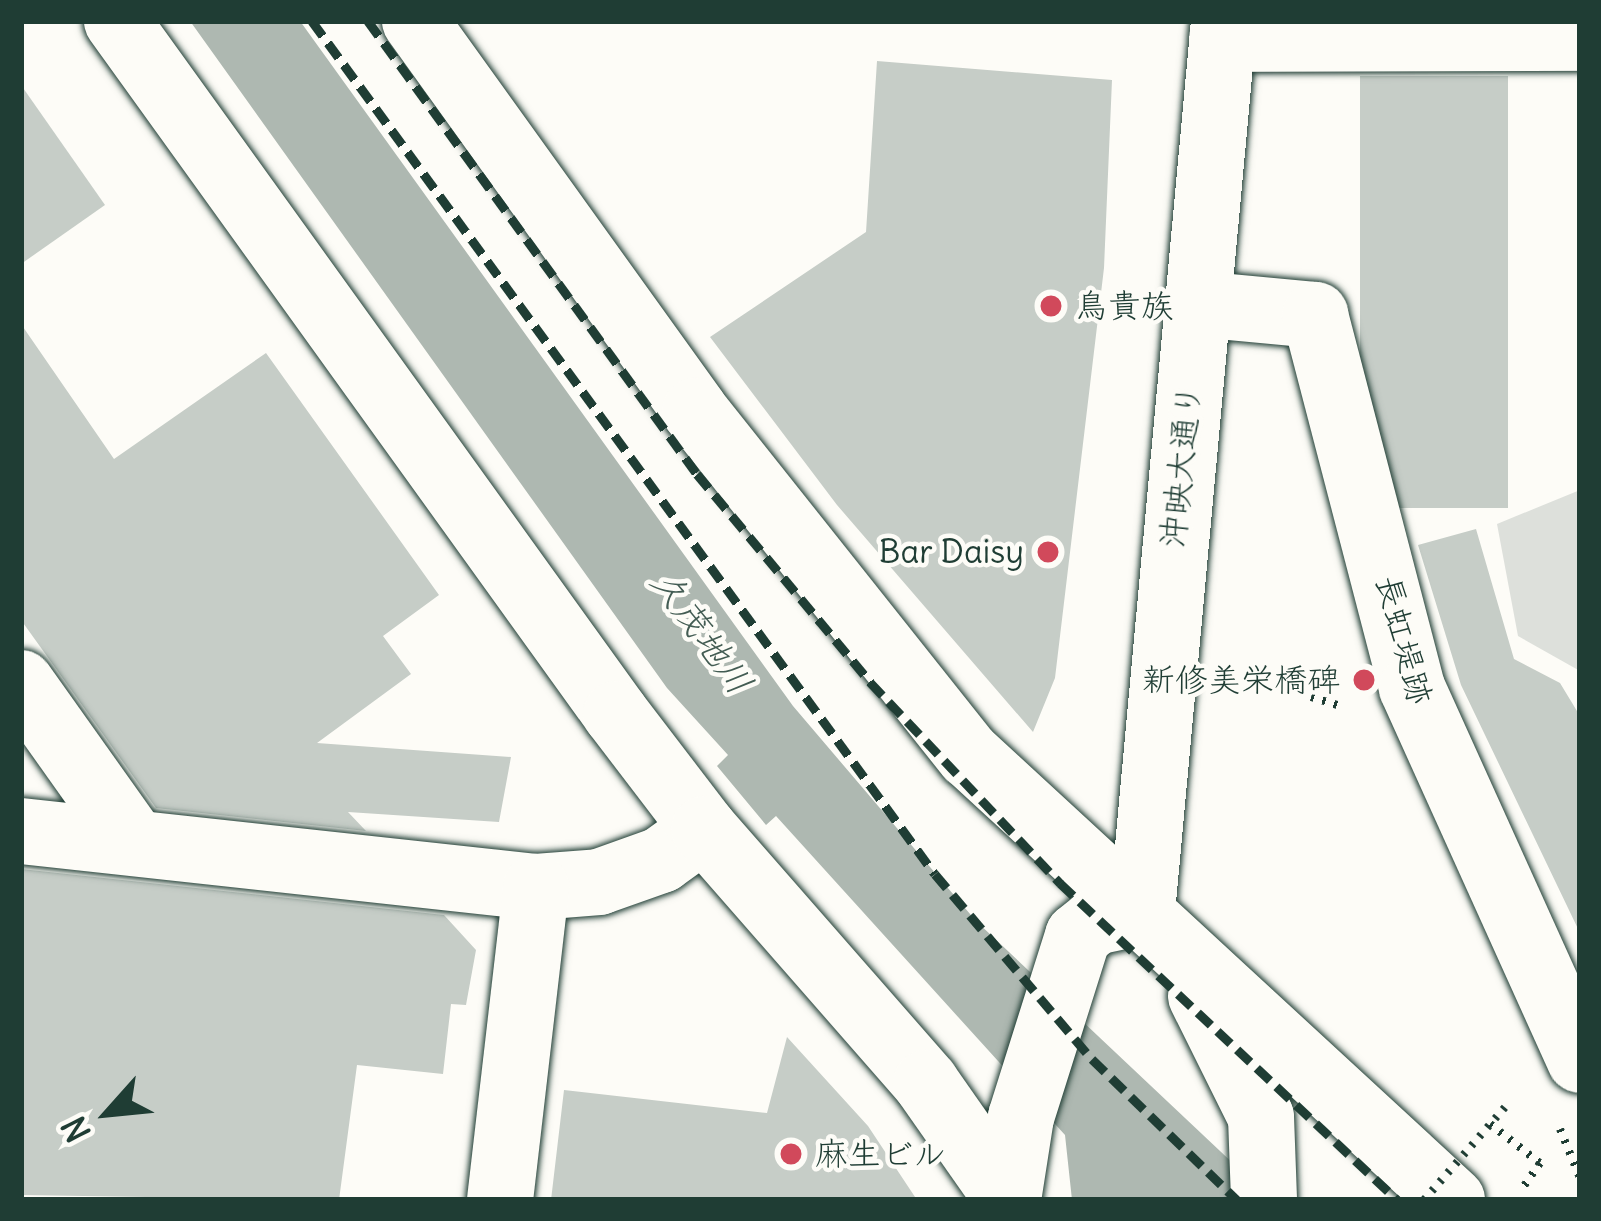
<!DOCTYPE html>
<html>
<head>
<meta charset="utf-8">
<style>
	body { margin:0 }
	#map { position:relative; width:1601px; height:1221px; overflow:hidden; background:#fdfcf7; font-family:Delius,"Klee One",sans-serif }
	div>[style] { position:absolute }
	.green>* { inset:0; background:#dde0db }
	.water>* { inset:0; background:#aeb8b1 }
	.building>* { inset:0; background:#c6cdc7; transform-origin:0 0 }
	.path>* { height:8px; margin-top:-4px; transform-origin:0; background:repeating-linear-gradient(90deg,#1f3d34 0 3px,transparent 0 12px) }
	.roads { filter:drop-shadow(0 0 3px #1f3d34) drop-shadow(0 0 3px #1f3d34) }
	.street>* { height:66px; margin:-33px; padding:0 33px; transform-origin:33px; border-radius:33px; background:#fdfcf7 }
	.secondary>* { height:66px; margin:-33px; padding:0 33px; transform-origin:33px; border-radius:33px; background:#fdfcf7 }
	.rail>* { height:9px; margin-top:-4.5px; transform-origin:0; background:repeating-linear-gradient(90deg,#1f3d34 0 18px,transparent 0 27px) }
	.path-bridge>* { height:8px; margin-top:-4px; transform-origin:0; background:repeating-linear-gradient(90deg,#1f3d34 0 3px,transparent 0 12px) }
	.dots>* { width:33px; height:33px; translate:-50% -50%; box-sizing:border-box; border:6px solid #fdfcf7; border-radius:50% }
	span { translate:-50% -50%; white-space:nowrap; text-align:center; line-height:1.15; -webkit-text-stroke:9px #fdfcf7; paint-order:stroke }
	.poi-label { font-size:33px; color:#1f3d34 }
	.left { translate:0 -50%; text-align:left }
	.right { translate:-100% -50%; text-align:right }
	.street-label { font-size:33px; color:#1f3d34 }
	.water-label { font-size:36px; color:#435c53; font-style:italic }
	.frame { position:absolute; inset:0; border:24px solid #1f3d34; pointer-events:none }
	.north { position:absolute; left:48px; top:1053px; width:120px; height:120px; -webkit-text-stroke:9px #fdfcf7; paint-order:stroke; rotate:243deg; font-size:33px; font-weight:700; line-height:48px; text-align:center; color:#1f3d34 }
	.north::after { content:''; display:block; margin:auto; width:42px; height:54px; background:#1f3d34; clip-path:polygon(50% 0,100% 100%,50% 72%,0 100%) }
</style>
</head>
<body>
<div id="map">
	<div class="green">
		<i style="clip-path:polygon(1580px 490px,1580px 671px,1518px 636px,1497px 524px)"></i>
	</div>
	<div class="water">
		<i style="clip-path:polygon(190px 21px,300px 21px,793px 706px,976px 921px,1272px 1200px,1072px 1200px,1065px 1135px,776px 816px,766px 825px,717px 766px,728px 755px,667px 688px)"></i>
	</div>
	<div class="building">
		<i style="clip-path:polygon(877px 61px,1112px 80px,1104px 268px,1055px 678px,1033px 732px,837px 505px,710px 337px,866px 232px)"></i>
		<i style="left:1360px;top:76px;width:148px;height:432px"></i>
		<i style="clip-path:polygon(21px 85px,105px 205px,21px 264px)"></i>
		<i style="clip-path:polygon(21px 324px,114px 459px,266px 353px,439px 595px,383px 636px,411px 674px,317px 743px,511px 757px,499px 822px,348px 812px,366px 831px,156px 808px,21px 620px)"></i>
		<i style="clip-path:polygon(1476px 529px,1514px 659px,1560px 683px,1580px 716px,1580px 933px,1461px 685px,1418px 545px)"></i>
		<i style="clip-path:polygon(21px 869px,444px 915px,476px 950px,466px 1005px,451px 1004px,443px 1074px,357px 1065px,339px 1200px,21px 1195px)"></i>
		<i style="clip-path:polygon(787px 1037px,868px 1126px,917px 1200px,551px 1200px,564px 1090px,767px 1113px)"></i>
	</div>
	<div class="path">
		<i style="left:1311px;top:697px;width:34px;rotate:17deg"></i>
		<i style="left:1490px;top:1124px;width:63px;rotate:38deg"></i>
		<i style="left:1540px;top:1163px;width:28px;rotate:125deg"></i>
		<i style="left:1560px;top:1129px;width:53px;rotate:67.8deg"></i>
	</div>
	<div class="roads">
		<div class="street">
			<i style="left:1222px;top:39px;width:358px;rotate:-0.2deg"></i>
			<i style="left:1197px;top:304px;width:119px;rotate:5.3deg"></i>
			<i style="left:1315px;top:315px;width:385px;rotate:75.4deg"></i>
			<i style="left:1412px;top:688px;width:408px;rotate:65.7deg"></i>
			<i style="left:21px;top:683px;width:195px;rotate:54.6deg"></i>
			<i style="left:21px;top:831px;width:518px;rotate:6.21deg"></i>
			<i style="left:536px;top:887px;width:63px;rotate:-4.5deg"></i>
			<i style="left:599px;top:882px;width:66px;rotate:-19.5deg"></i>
			<i style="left:661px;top:860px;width:53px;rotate:-35.8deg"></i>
			<i style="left:500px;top:1200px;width:315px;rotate:-83.4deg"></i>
		</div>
		<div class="secondary">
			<i style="left:117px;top:21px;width:854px;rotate:54.24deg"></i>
			<i style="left:616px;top:714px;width:145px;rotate:52.6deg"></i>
			<i style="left:704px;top:829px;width:337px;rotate:48.8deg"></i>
			<i style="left:926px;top:1083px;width:143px;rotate:55deg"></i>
			<i style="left:415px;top:21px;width:480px;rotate:54.3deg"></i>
			<i style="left:695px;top:411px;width:440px;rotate:51.5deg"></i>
			<i style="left:969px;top:755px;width:657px;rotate:42.66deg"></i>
			<i style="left:1142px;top:912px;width:895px;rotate:-84.74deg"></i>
			<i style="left:1201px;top:996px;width:135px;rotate:63.6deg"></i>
			<i style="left:1261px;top:1117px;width:83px;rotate:87.9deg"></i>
			<i style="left:1008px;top:1200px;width:84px;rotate:-81.1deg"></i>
			<i style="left:1021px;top:1117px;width:190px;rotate:-72.5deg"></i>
			<i style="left:1078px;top:936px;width:22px;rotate:-39deg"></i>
			<i style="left:1095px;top:922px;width:48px;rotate:-12deg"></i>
		</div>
	</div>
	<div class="rail">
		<i style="left:312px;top:21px;width:1056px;rotate:53.86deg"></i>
		<i style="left:935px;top:874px;width:243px;rotate:49.7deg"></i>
		<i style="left:1092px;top:1059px;width:202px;rotate:44.2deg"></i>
		<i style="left:368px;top:21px;width:560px;rotate:54.01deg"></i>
		<i style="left:697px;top:474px;width:271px;rotate:50.2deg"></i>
		<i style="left:870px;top:682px;width:277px;rotate:46.6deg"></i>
		<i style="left:1060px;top:883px;width:463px;rotate:43.2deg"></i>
	</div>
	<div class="path-bridge">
		<i style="left:1424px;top:1200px;width:125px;rotate:-48.9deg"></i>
	</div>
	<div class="dots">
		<i style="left:1051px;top:306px;background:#d1495b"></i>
		<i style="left:1048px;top:552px;background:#d1495b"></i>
		<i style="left:1364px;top:680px;background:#d1495b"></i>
		<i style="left:791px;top:1154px;background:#d1495b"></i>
	</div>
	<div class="poi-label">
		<span class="left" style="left:1075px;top:306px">鳥貴族</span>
		<span class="right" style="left:1024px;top:552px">Bar Daisy</span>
		<span class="right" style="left:1340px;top:680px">新修美栄橋碑</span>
		<span class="left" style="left:815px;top:1154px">麻生ビル</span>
	</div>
	<div class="street-label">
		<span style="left:1181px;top:466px;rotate:-84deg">沖映大通り</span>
		<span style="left:1404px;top:640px;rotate:75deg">長虹堤跡</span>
	</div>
	<div class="water-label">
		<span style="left:702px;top:632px;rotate:54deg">久茂地川</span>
	</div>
	<div class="frame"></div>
	<div class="north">N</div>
</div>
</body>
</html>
